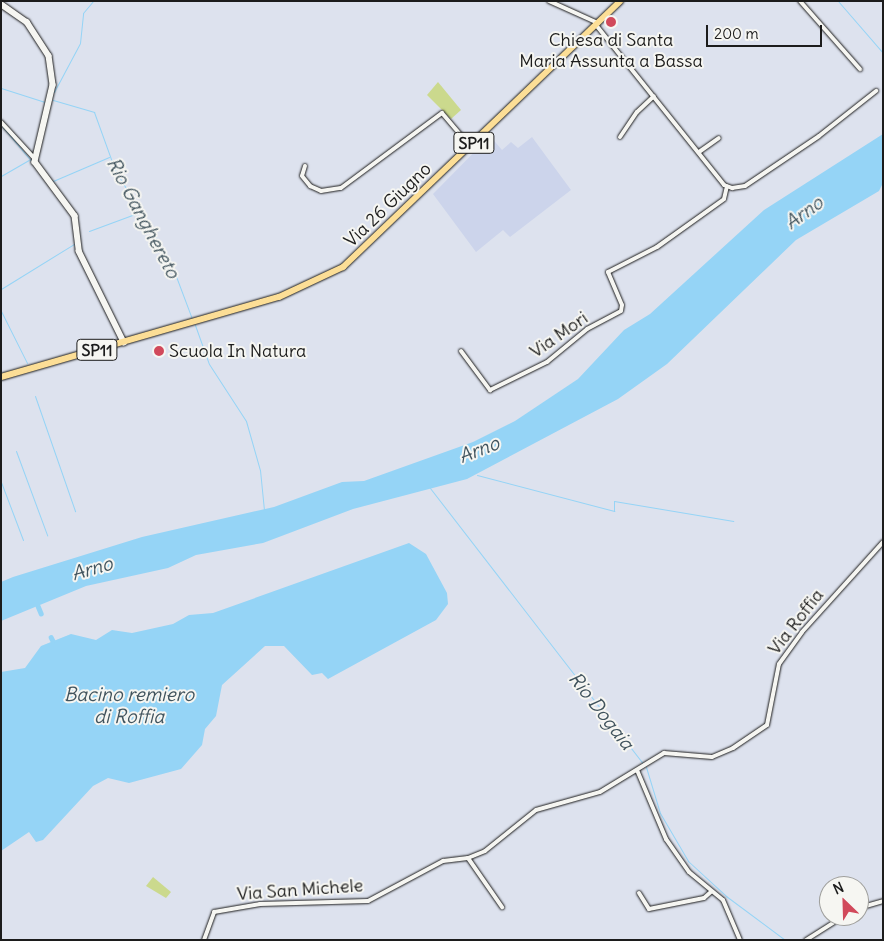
<!DOCTYPE html>
<html>
<head>
<meta charset="utf-8">
<style>
	body { margin:0 }
	#map { position:relative; width:884px; height:941px; overflow:hidden; background:#dde2ee; font-family:Delius,sans-serif }
	div>[style] { position:absolute }
	.built>* { inset:0; background:#ccd4eb }
	.green>* { inset:0; background:#cbd98d }
	.water>* { inset:0; background:#95d4f6 }
	.stream>* { height:1px; margin:-0.5px; padding:0 0.5px; transform-origin:0.5px; border-radius:0.5px; background:#95d4f6 }
	.canal>* { height:4.5px; margin:-2.25px; padding:0 2.25px; transform-origin:2.25px; border-radius:2.25px; background:#95d4f6 }
	.roads { filter:drop-shadow(0 0 1px #1c1c1c) drop-shadow(0 0 1px #1c1c1c) }
	.street>* { height:4px; margin:-2px; padding:0 2px; transform-origin:2px; border-radius:2px; background:#f6f6f2 }
	.secondary>* { height:5.5px; margin:-2.75px; padding:0 2.75px; transform-origin:2.75px; border-radius:2.75px; background:#f6f6f2 }
	.primary>* { height:6px; margin:-3px; padding:0 3px; transform-origin:3px; border-radius:3px; background:#fcde96 }
	.dots>* { width:14px; height:14px; translate:-50% -50%; box-sizing:border-box; border:2px solid #f6f6f2; border-radius:50% }
	span { translate:-50% -50%; white-space:nowrap; text-align:center; line-height:1.15; -webkit-text-stroke:4px #f6f6f2; paint-order:stroke }
	.shield-label span { padding:1px 4px; background:#f6f6f2; border:1px solid; border-radius:4px; -webkit-text-stroke-width:0 }
	.shield-label { font-size:16px; color:#1c1c1c; font-weight:700 }
	.poi-label { font-size:18px; color:#1c1c1c }
	.left { translate:0 -50%; text-align:left }
	.street-label { font-size:18px; color:#1c1c1c }
	.water-label { font-size:19px; color:#40535d; font-style:italic }
	.frame { position:absolute; inset:0; border:2px solid #1c1c1c; pointer-events:none }
	.north { position:absolute; left:819px; top:876px; width:50px; height:50px; box-sizing:border-box; background:#f6f6f2; border:1px solid #9f9f9c; border-radius:50%; rotate:336deg; font-size:14px; font-weight:700; line-height:20px; text-align:center; color:#1c1c1c }
	.north::after { content:''; display:block; margin:auto; width:18px; height:22px; background:#d1495b; clip-path:polygon(50% 0,100% 100%,50% 72%,0 100%) }
	.scale { position:absolute; left:706px; top:25px; width:116px; height:22px; box-sizing:border-box; border:2px solid #1c1c1c; border-top:0; padding-left:6px; font-size:15px; line-height:18px; white-space:nowrap; color:#1c1c1c; -webkit-text-stroke:4px #f6f6f2; paint-order:stroke }
</style>
</head>
<body>
<div id="map">
	<div class="built">
		<i style="clip-path:polygon(490px 136px,502px 150px,511px 142px,518px 148px,532px 137px,571px 190px,510px 237px,503px 230px,476px 252px,433px 194px)"></i>
	</div>
	<div class="green">
		<i style="clip-path:polygon(438px 82px,461px 110px,451px 119px,427px 95px)"></i>
		<i style="clip-path:polygon(153px 877px,171px 892px,166px 898px,146px 886px)"></i>
	</div>
	<div class="water">
		<i style="clip-path:polygon(883px 134px,883px 183px,879px 191px,796px 240px,667px 364px,618px 399px,467px 479px,353px 509px,263px 543px,196px 555px,168px 568px,86px 586px,1px 621px,1px 582px,13px 577px,142px 537px,274px 507px,342px 482px,364px 481px,473px 442px,515px 421px,578px 379px,624px 330px,650px 314px,764px 210px)"></i>
		<i style="clip-path:polygon(409px 543px,426px 554px,447px 593px,448px 604px,436px 620px,328px 679px,322px 673px,312px 675px,284px 646px,265px 646px,222px 685px,216px 716px,205px 729px,202px 745px,181px 769px,129px 783px,108px 778px,93px 786px,43px 840px,36px 842px,29px 832px,1px 851px,1px 672px,25px 668px,41px 646px,71px 634px,96px 640px,112px 630px,132px 633px,173px 624px,189px 615px,213px 613px)"></i>
	</div>
	<div class="stream">
		<i style="left:838px;top:1px;width:69px;rotate:49.1deg"></i>
		<i style="left:1px;top:88px;width:46px;rotate:17.7deg"></i>
		<i style="left:54px;top:92px;width:55px;rotate:-62deg"></i>
		<i style="left:80px;top:43px;width:30px;rotate:-84deg"></i>
		<i style="left:83px;top:13px;width:16px;rotate:-50deg"></i>
		<i style="left:53px;top:100px;width:43px;rotate:16.3deg"></i>
		<i style="left:94px;top:112px;width:62px;rotate:70.1deg"></i>
		<i style="left:115px;top:170px;width:109px;rotate:58.9deg"></i>
		<i style="left:171px;top:263px;width:60px;rotate:69.4deg"></i>
		<i style="left:1px;top:125px;width:48px;rotate:50deg"></i>
		<i style="left:37px;top:169px;width:19px;rotate:54deg"></i>
		<i style="left:1px;top:176px;width:32px;rotate:-30deg"></i>
		<i style="left:53px;top:181px;width:61px;rotate:-23.2deg"></i>
		<i style="left:89px;top:231px;width:54px;rotate:-20.4deg"></i>
		<i style="left:1px;top:289px;width:86px;rotate:-31.7deg"></i>
		<i style="left:1px;top:311px;width:58px;rotate:63.4deg"></i>
		<i style="left:195px;top:325px;width:41px;rotate:70.3deg"></i>
		<i style="left:209px;top:364px;width:68px;rotate:57deg"></i>
		<i style="left:246px;top:421px;width:51px;rotate:74.1deg"></i>
		<i style="left:260px;top:470px;width:40px;rotate:84.3deg"></i>
		<i style="left:35px;top:396px;width:122px;rotate:70.8deg"></i>
		<i style="left:16px;top:451px;width:90px;rotate:69.7deg"></i>
		<i style="left:477px;top:475px;width:142px;rotate:14.7deg"></i>
		<i style="left:614px;top:511px;width:10px;rotate:-90deg"></i>
		<i style="left:614px;top:501px;width:121px;rotate:9.5deg"></i>
		<i style="left:1px;top:482px;width:62px;rotate:69.2deg"></i>
		<i style="left:430px;top:488px;width:349px;rotate:52.3deg"></i>
		<i style="left:646px;top:767px;width:48px;rotate:73.1deg"></i>
		<i style="left:660px;top:813px;width:56px;rotate:59.7deg"></i>
		<i style="left:688px;top:861px;width:52px;rotate:42.6deg"></i>
		<i style="left:726px;top:896px;width:74px;rotate:36.7deg"></i>
	</div>
	<div class="canal">
		<i style="left:38px;top:606px;width:8px;rotate:67deg"></i>
		<i style="left:51px;top:637px;width:4px;rotate:63deg"></i>
	</div>
	<div class="roads">
		<div class="street">
			<i style="left:549px;top:1px;width:54px;rotate:24.2deg"></i>
			<i style="left:800px;top:1px;width:91px;rotate:48.6deg"></i>
			<i style="left:596px;top:25px;width:205px;rotate:51.3deg"></i>
			<i style="left:724px;top:185px;width:9px;rotate:21deg"></i>
			<i style="left:732px;top:188px;width:13px;rotate:-9deg"></i>
			<i style="left:745px;top:186px;width:89px;rotate:-34deg"></i>
			<i style="left:819px;top:136px;width:73px;rotate:-38.3deg"></i>
			<i style="left:1px;top:122px;width:50px;rotate:47.4deg"></i>
			<i style="left:620px;top:137px;width:30px;rotate:-56deg"></i>
			<i style="left:637px;top:112px;width:23px;rotate:-43deg"></i>
			<i style="left:699px;top:152px;width:24px;rotate:-35deg"></i>
			<i style="left:305px;top:166px;width:10px;rotate:107deg"></i>
			<i style="left:302px;top:176px;width:13px;rotate:51deg"></i>
			<i style="left:310px;top:186px;width:12px;rotate:24deg"></i>
			<i style="left:321px;top:191px;width:20px;rotate:-9deg"></i>
			<i style="left:341px;top:188px;width:126px;rotate:-36.6deg"></i>
			<i style="left:442px;top:113px;width:43px;rotate:49.7deg"></i>
			<i style="left:461px;top:351px;width:49px;rotate:53.4deg"></i>
			<i style="left:490px;top:390px;width:64px;rotate:-26.2deg"></i>
			<i style="left:547px;top:362px;width:52px;rotate:-39.5deg"></i>
			<i style="left:587px;top:329px;width:38px;rotate:-28deg"></i>
			<i style="left:621px;top:311px;width:6px;rotate:-81deg"></i>
			<i style="left:622px;top:305px;width:36px;rotate:-113deg"></i>
			<i style="left:608px;top:272px;width:55px;rotate:-27deg"></i>
			<i style="left:657px;top:247px;width:82px;rotate:-35.6deg"></i>
			<i style="left:724px;top:199px;width:13px;rotate:-77deg"></i>
			<i style="left:637px;top:770px;width:75px;rotate:67.2deg"></i>
			<i style="left:666px;top:839px;width:40px;rotate:55.1deg"></i>
			<i style="left:689px;top:872px;width:44px;rotate:39.5deg"></i>
			<i style="left:723px;top:900px;width:43px;rotate:67deg"></i>
			<i style="left:468px;top:858px;width:60px;rotate:55.2deg"></i>
			<i style="left:639px;top:893px;width:19px;rotate:58deg"></i>
			<i style="left:649px;top:909px;width:56px;rotate:-11.3deg"></i>
			<i style="left:704px;top:898px;width:9px;rotate:-41deg"></i>
			<i style="left:859px;top:908px;width:25px;rotate:-16deg"></i>
			<i style="left:204px;top:940px;width:30px;rotate:-70deg"></i>
			<i style="left:214px;top:912px;width:47px;rotate:-9.9deg"></i>
			<i style="left:260px;top:904px;width:108px;rotate:-1.6deg"></i>
			<i style="left:368px;top:901px;width:85px;rotate:-28.1deg"></i>
			<i style="left:443px;top:861px;width:25px;rotate:-7deg"></i>
			<i style="left:468px;top:858px;width:18px;rotate:-22deg"></i>
			<i style="left:485px;top:851px;width:65px;rotate:-38.8deg"></i>
			<i style="left:536px;top:810px;width:66px;rotate:-15.7deg"></i>
			<i style="left:600px;top:792px;width:75px;rotate:-31.4deg"></i>
			<i style="left:664px;top:753px;width:48px;rotate:4.8deg"></i>
			<i style="left:712px;top:757px;width:23px;rotate:-23deg"></i>
			<i style="left:733px;top:748px;width:41px;rotate:-34.1deg"></i>
			<i style="left:767px;top:725px;width:62px;rotate:-78.9deg"></i>
			<i style="left:779px;top:664px;width:39px;rotate:-54deg"></i>
			<i style="left:802px;top:632px;width:121px;rotate:-48deg"></i>
			<i style="left:806px;top:940px;width:45px;rotate:-32.3deg"></i>
		</div>
		<div class="secondary">
			<i style="left:1px;top:4px;width:32px;rotate:35deg"></i>
			<i style="left:27px;top:22px;width:40px;rotate:57.1deg"></i>
			<i style="left:49px;top:56px;width:29px;rotate:82deg"></i>
			<i style="left:53px;top:85px;width:79px;rotate:103.2deg"></i>
			<i style="left:35px;top:162px;width:67px;rotate:53.5deg"></i>
			<i style="left:75px;top:216px;width:35px;rotate:83deg"></i>
			<i style="left:79px;top:251px;width:102px;rotate:63.7deg"></i>
		</div>
		<div class="primary">
			<i style="left:1px;top:377px;width:289px;rotate:-16.1deg"></i>
			<i style="left:279px;top:297px;width:71px;rotate:-25.1deg"></i>
			<i style="left:343px;top:267px;width:384px;rotate:-43.8deg"></i>
		</div>
	</div>
	<div class="dots">
		<i style="left:611px;top:22px;background:#d1495b"></i>
		<i style="left:159px;top:351px;background:#d1495b"></i>
	</div>
	<div class="shield-label">
		<span style="left:474px;top:143px">SP11</span>
		<span style="left:97px;top:350px">SP11</span>
	</div>
	<div class="poi-label">
		<span style="left:611px;top:51px">Chiesa di Santa<br>Maria Assunta a Bassa</span>
		<span class="left" style="left:169px;top:351px">Scuola In Natura</span>
	</div>
	<div class="street-label">
		<span style="left:388px;top:205px;rotate:-44deg">Via 26 Giugno</span>
		<span style="left:559px;top:335px;rotate:-35deg">Via Mori</span>
		<span style="left:796px;top:622px;rotate:-52deg">Via Roffia</span>
		<span style="left:300px;top:890px;rotate:-4deg">Via San Michele</span>
	</div>
	<div class="water-label">
		<span style="left:804px;top:213px;rotate:-36deg">Arno</span>
		<span style="left:143px;top:218px;rotate:62deg">Rio Ganghereto</span>
		<span style="left:479px;top:450px;rotate:-21deg">Arno</span>
		<span style="left:92px;top:569px;rotate:-16deg">Arno</span>
		<span style="left:129px;top:706px">Bacino remiero<br>di Roffia</span>
		<span style="left:601px;top:711px;rotate:52deg">Rio Dogaia</span>
	</div>
	<div class="frame"></div>
	<div class="north">N</div>
	<div class="scale">200 m</div>
</div>
</body>
</html>
